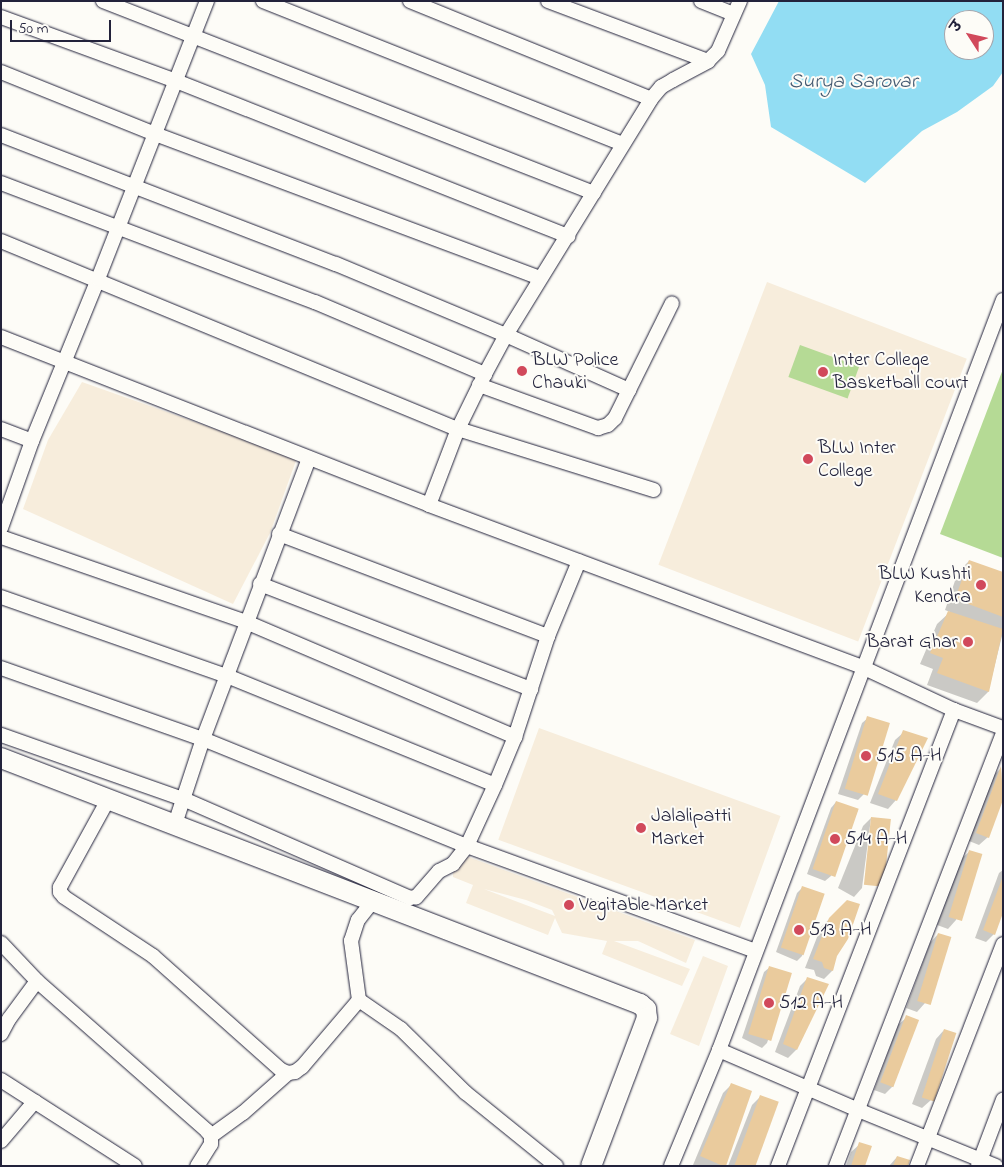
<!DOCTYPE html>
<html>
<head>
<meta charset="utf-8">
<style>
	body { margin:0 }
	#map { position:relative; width:1004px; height:1167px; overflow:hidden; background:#fdfcf7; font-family:"Indie Flower","Playpen Sans Deva",sans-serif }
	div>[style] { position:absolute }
	.built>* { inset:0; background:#f7eddc; transform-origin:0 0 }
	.green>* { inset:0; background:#b5da95; transform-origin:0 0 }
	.water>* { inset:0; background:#92ddf3 }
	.shadow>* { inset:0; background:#0003 }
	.building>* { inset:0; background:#eacb9d; transform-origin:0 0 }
	.roads { filter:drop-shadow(0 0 1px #22223b) drop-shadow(0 0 1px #22223b) }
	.street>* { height:14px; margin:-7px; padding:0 7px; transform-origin:7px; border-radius:7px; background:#fdfcf7 }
	.secondary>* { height:20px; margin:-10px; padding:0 10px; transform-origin:10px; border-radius:10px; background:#fdfcf7 }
	.dots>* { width:14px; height:14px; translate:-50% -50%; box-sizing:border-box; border:2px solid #fdfcf7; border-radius:50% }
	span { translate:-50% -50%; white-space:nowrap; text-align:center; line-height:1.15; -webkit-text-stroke:4px #fdfcf7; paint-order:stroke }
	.poi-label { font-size:20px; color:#22223b }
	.left { translate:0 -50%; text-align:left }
	.right { translate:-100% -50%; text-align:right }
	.water-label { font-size:21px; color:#445a72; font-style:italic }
	.frame { position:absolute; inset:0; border:2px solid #22223b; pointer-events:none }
	.north { position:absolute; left:944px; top:10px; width:50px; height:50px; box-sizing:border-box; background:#fdfcf7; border:1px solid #a5a5ac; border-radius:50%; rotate:305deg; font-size:14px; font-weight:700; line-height:20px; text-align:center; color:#22223b }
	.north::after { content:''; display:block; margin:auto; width:18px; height:22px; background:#d1495b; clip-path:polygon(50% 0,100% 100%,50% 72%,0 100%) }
	.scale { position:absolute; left:10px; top:20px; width:101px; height:22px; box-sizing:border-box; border:2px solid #22223b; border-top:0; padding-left:6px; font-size:15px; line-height:18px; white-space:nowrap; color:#22223b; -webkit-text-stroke:4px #fdfcf7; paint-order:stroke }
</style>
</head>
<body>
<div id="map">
	<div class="built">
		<i style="left:767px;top:282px;width:214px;height:303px;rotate:21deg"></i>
		<i style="clip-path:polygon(82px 382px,297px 458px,270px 533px,233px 604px,23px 509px,48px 440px)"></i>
		<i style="left:539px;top:728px;width:257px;height:119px;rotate:20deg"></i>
		<i style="clip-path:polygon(evenodd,452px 851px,695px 940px,686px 963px,638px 941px,614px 941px,690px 969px,682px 986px,602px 954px,607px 941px,562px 933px,555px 918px,548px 935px,466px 903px,473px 885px,453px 877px,452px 851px,484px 889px,526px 900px,552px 910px,555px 916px,484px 889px)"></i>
		<i style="clip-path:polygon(703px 956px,728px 966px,699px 1046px,670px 1034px)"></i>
	</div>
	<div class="green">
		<i style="left:800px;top:345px;width:63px;height:34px;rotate:20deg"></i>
		<i style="clip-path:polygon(1003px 369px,1003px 558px,940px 534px)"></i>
	</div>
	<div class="water">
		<i style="clip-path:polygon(evenodd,779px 1px,1003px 1px,1003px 72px,993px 86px,957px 112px,922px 131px,865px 183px,771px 127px,765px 85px,751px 54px,779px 1px,954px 20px,984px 20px,984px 50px,954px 50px,954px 20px)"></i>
	</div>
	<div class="shadow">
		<i style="clip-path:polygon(969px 561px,1003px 574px,1003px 632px,988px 692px,977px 703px,927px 685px,933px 669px,920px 664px,937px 624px,950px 612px,945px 610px,958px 572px)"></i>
		<i style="clip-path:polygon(868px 718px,864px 794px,858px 800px,838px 794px,862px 723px)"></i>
		<i style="clip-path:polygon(904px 732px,896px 800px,888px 809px,870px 803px,895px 740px)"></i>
		<i style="clip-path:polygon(1001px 768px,1003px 796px,988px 837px,979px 845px,969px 841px,993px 776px)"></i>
		<i style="clip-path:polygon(836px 802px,858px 810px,831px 876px,825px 881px,807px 874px,831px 808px)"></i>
		<i style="clip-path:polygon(871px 818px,862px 888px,854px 897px,838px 888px,863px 826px)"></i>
		<i style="clip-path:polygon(970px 851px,956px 920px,948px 929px,937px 925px,961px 859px)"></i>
		<i style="clip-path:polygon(1003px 870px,1003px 910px,994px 934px,986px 942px,975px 938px,999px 873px)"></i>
		<i style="clip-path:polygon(802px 888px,823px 894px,802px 956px,797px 961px,776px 952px,797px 893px)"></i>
		<i style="clip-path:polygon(848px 901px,832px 971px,824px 979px,816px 976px,814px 970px,805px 968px,821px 927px)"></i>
		<i style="clip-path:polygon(938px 934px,925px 1003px,917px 1012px,906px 1008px,930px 943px)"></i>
		<i style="clip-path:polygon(770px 967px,790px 974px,767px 1043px,762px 1048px,742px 1038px,764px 972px)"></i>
		<i style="clip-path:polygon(808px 978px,796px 1050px,788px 1058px,775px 1052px,800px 986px)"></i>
		<i style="clip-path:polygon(907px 1017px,917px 1021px,893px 1086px,885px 1094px,874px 1090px,898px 1025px)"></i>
		<i style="clip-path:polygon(944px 1030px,931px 1100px,922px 1108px,912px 1104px,936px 1039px)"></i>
		<i style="clip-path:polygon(731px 1085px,725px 1166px,693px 1165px,723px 1093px)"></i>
		<i style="clip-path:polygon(760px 1097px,753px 1166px,728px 1166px,752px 1105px)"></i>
		<i style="clip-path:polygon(860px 1144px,863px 1166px,846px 1166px,851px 1152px)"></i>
		<i style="clip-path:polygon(897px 1157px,906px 1166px,889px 1166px)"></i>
	</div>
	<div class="building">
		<i style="clip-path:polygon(969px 560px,1003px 572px,1003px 617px,955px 599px)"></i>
		<i style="clip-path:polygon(948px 611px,1003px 629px,989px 692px,937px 673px,943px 658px,930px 653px)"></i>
		<i style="left:867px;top:716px;width:24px;height:76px;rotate:17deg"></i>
		<i style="clip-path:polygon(903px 730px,928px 738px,897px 801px,878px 794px)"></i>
		<i style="clip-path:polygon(1001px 766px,1003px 800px,989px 838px,976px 833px)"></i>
		<i style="left:836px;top:801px;width:24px;height:72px;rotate:19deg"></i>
		<i style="left:871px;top:817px;width:20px;height:68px;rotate:6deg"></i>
		<i style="left:969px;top:850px;width:14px;height:70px;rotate:17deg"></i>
		<i style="clip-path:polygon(1003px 876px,1003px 913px,995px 935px,983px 930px)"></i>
		<i style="left:802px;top:886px;width:24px;height:65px;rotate:19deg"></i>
		<i style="clip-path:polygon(847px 900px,860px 904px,848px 939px,837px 956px,833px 971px,824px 968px,822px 962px,813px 959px,829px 918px)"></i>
		<i style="left:938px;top:933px;width:14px;height:71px;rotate:17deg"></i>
		<i style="left:769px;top:966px;width:24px;height:71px;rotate:17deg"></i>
		<i style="clip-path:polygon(807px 977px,829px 984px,797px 1050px,783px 1044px)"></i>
		<i style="left:906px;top:1015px;width:14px;height:72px;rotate:21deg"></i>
		<i style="left:944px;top:1029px;width:13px;height:72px;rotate:18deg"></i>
		<i style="clip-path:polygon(731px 1083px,752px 1091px,726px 1166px,723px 1166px,700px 1156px)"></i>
		<i style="left:760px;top:1095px;width:20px;height:76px;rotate:20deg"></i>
		<i style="clip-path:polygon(859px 1142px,872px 1146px,865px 1166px,851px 1166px)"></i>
		<i style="clip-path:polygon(897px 1156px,910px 1160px,908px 1166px,893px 1166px)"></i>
	</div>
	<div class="roads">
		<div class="street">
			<i style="left:103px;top:1px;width:527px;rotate:21.36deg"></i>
			<i style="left:263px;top:1px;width:387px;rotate:21.7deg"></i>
			<i style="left:410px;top:1px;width:260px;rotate:22.1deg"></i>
			<i style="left:548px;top:1px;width:171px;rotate:20.6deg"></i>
			<i style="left:701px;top:1px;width:35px;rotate:22deg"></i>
			<i style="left:1px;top:17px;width:186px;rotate:20.1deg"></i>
			<i style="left:176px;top:81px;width:422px;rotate:21.6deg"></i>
			<i style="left:1px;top:72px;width:166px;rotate:21.9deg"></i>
			<i style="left:155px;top:134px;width:411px;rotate:20.5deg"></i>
			<i style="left:1px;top:135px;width:359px;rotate:21.1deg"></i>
			<i style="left:336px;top:264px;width:184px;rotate:22.7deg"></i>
			<i style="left:506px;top:335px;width:135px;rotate:24.1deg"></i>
			<i style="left:1px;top:183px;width:336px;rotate:20.8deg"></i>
			<i style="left:315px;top:302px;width:185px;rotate:23deg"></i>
			<i style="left:1px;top:241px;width:494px;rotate:22.4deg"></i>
			<i style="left:458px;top:429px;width:205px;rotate:17.3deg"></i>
			<i style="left:1px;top:337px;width:460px;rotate:21.4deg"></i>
			<i style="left:429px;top:505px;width:462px;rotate:20.5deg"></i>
			<i style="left:862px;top:667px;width:102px;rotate:25.1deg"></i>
			<i style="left:954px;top:710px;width:52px;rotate:20.2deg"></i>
			<i style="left:479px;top:385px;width:127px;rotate:19.9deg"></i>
			<i style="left:598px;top:428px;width:10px;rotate:-17deg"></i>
			<i style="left:608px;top:425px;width:10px;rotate:-45deg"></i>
			<i style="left:615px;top:418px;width:128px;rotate:-63.6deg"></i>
			<i style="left:1px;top:429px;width:33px;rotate:21deg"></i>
			<i style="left:429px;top:505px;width:81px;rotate:-69.1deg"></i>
			<i style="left:458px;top:429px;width:61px;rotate:-63.9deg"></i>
			<i style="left:485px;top:374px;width:44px;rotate:-61.7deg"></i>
			<i style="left:506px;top:335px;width:277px;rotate:-58.4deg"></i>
			<i style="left:651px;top:99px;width:16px;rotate:-50deg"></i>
			<i style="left:661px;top:87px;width:14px;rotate:-30deg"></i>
			<i style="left:673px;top:80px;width:40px;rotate:-28deg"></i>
			<i style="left:708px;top:61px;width:14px;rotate:-45deg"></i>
			<i style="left:718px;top:51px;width:55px;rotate:-66.3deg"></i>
			<i style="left:1px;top:528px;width:92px;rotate:-70.4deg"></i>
			<i style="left:32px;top:441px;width:175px;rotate:-67.8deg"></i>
			<i style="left:98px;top:279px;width:299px;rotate:-68.6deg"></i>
			<i style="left:279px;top:534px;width:288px;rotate:20.8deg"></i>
			<i style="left:1px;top:537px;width:259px;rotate:19.1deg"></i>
			<i style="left:246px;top:622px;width:293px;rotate:23.1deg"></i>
			<i style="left:260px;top:584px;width:291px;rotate:21.2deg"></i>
			<i style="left:1px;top:597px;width:239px;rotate:19.3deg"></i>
			<i style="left:227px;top:676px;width:289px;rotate:22.1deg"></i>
			<i style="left:495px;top:785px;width:67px;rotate:114.7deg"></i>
			<i style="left:467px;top:846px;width:23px;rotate:128deg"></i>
			<i style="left:453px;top:864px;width:16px;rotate:153deg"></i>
			<i style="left:439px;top:871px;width:35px;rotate:131deg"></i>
			<i style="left:416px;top:897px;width:6px;rotate:171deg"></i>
			<i style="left:410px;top:898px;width:248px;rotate:-156.4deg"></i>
			<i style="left:183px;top:799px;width:193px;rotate:-160.6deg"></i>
			<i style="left:1px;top:668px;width:214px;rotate:19.4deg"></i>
			<i style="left:203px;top:739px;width:285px;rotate:22.1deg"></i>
			<i style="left:467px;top:846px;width:307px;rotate:20deg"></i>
			<i style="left:495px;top:785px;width:52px;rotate:-67.4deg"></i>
			<i style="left:515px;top:737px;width:106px;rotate:-71.9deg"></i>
			<i style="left:548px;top:636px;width:81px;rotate:-67.5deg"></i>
			<i style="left:109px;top:798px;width:102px;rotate:118.8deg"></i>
			<i style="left:60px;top:887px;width:5px;rotate:90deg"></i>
			<i style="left:60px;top:892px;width:6px;rotate:51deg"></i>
			<i style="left:64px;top:897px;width:107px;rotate:33.5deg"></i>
			<i style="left:153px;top:956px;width:171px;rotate:41.7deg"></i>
			<i style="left:281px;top:1070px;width:8px;rotate:23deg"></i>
			<i style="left:288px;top:1073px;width:7px;rotate:-8deg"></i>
			<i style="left:295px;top:1072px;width:9px;rotate:-36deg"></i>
			<i style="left:302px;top:1067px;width:88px;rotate:-49.6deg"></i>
			<i style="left:359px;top:1000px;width:51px;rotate:34.6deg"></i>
			<i style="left:401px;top:1029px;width:91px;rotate:44.6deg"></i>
			<i style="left:466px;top:1093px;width:116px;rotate:39deg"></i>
			<i style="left:175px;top:824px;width:89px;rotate:-71.8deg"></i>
			<i style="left:203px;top:739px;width:300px;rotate:-69.3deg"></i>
			<i style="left:1px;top:943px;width:52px;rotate:46.5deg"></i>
			<i style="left:37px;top:981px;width:227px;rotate:41.4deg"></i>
			<i style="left:207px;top:1131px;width:6px;rotate:51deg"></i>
			<i style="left:211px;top:1136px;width:8px;rotate:90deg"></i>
			<i style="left:211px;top:1144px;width:26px;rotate:122deg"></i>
			<i style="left:359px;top:1000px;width:60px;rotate:-97.7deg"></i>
			<i style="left:351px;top:941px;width:22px;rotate:-72deg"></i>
			<i style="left:358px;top:920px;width:24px;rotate:-52deg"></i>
			<i style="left:1px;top:1034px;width:17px;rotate:-62deg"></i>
			<i style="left:9px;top:1019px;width:47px;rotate:-53.6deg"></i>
			<i style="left:719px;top:1050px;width:151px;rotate:23.3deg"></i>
			<i style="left:858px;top:1110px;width:149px;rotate:22.1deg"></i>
			<i style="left:1px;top:1080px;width:159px;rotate:32.7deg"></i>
			<i style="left:211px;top:1136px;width:39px;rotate:-36deg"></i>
			<i style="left:243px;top:1113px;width:60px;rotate:-41.6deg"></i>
			<i style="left:1px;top:1141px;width:52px;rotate:-49.6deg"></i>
			<i style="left:671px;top:1166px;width:126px;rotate:-67.5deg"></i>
			<i style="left:719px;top:1050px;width:802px;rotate:-69.26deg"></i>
			<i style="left:778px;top:1166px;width:489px;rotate:-68.9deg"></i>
			<i style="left:836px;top:1166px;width:463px;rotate:-68.9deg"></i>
			<i style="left:917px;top:1166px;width:238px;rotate:-68.8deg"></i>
			<i style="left:978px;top:1166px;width:71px;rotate:-69.3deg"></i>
		</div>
		<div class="secondary">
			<i style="left:1px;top:758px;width:685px;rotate:21.06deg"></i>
			<i style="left:640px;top:1004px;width:8px;rotate:40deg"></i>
			<i style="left:646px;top:1009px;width:9px;rotate:84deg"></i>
			<i style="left:647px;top:1018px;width:158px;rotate:110.7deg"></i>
		</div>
	</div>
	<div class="dots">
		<i style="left:522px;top:371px;background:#d1495b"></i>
		<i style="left:823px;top:372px;background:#d1495b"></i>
		<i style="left:808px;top:459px;background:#d1495b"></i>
		<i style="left:981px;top:585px;background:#d1495b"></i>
		<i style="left:968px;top:642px;background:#d1495b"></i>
		<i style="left:866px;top:756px;background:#d1495b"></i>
		<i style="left:641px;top:828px;background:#d1495b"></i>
		<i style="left:835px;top:839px;background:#d1495b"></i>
		<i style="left:569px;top:905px;background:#d1495b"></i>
		<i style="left:799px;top:930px;background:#d1495b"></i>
		<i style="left:769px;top:1003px;background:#d1495b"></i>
	</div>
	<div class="poi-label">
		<span class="left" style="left:532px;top:372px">BLW Police<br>Chauki</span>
		<span class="left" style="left:833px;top:372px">Inter College<br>Basketball court</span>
		<span class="left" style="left:818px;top:460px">BLW Inter<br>College</span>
		<span class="right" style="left:971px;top:586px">BLW Kushti<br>Kendra</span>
		<span class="right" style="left:958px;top:642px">Barat Ghar</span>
		<span class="left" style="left:876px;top:756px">515 A-H</span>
		<span class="left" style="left:651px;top:828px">Jalalipatti<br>Market</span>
		<span class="left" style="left:845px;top:839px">514 A-H</span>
		<span class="left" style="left:579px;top:905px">Vegitable Market</span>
		<span class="left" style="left:809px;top:930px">513 A-H</span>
		<span class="left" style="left:779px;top:1003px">512 A-H</span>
	</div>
	<div class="water-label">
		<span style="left:853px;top:82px">Surya Sarovar</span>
	</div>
	<div class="frame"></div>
	<div class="north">उ</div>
	<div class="scale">50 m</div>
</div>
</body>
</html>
